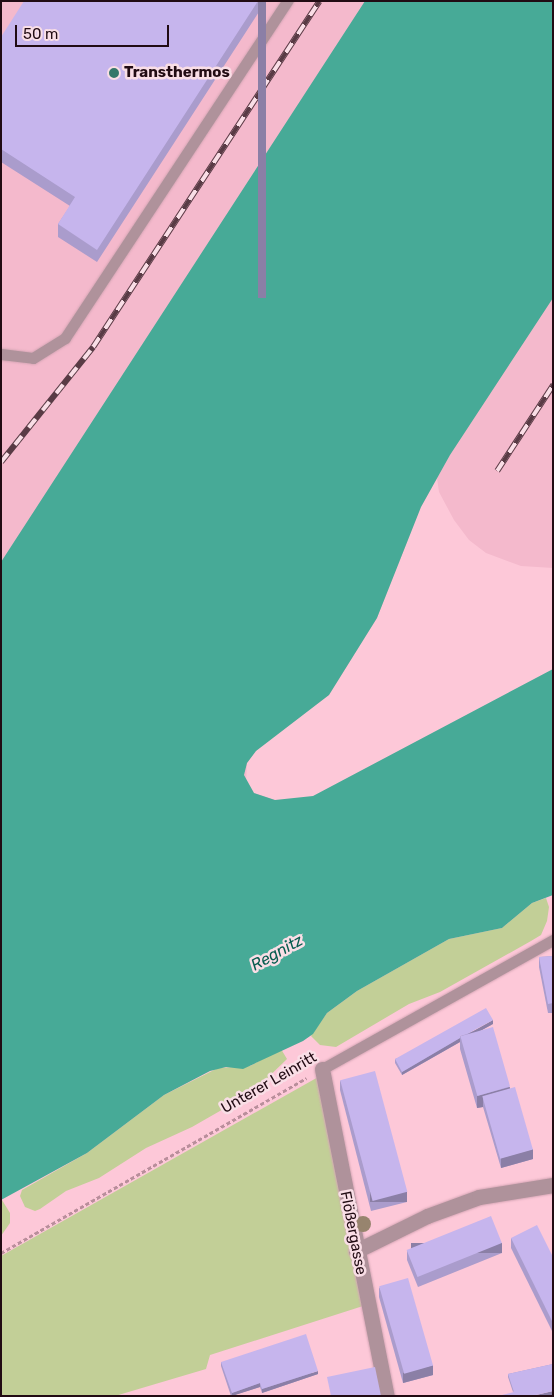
<!DOCTYPE html>
<html>
<head>
<meta charset="utf-8">
<style>
	body { margin:0 }
	#map { position:relative; width:554px; height:1397px; overflow:hidden; background:#fdc8d8; font-family:Rubik,sans-serif }
	div>[style] { position:absolute }
	.built>* { inset:0; background:#f4b9cc }
	.green>* { inset:0; background:#c2cf97 }
	.water>* { inset:0; background:#47aa97 }
	.path>* { height:3px; margin-top:-1.5px; transform-origin:0; background:repeating-linear-gradient(90deg,#b98e9b 0 4px,transparent 0 6.5px) }
	.roads { filter:drop-shadow(0 0 1px #d5a6b5) drop-shadow(0 0 1px #d5a6b5) }
	.service>* { height:11px; margin:-5.5px; padding:0 5.5px; transform-origin:5.5px; border-radius:5.5px; background:#af929b }
	.minor>* { height:15px; margin:-7.5px; padding:0 7.5px; transform-origin:7.5px; border-radius:7.5px; background:#af929b }
	.rail>* { height:5.5px; margin-top:-2.75px; transform-origin:0; background:repeating-linear-gradient(90deg,#f9dee6 0 11px,#593b45 0 22px); box-sizing:border-box; border-block:1px solid #593b45 }
	.trees>* { width:16px; height:16px; margin:-8px; border-radius:50%; background:#97846e }
	.wall>* { inset:0; background:#aa9ccc }
	.shaded-wall>* { inset:0; background:#8b7fa6; transform-origin:0 0 }
	.building>* { inset:0; background:#c6b5ed; transform-origin:0 0 }
	.dots>* { width:14px; height:14px; translate:-50% -50%; box-sizing:border-box; border:2px solid #f9dee6; border-radius:50% }
	span { translate:-50% -50%; white-space:nowrap; text-align:center; line-height:1.15; -webkit-text-stroke:5px #f9dee6; paint-order:stroke }
	.poi-label { font-size:15px; color:#210b13; font-weight:700 }
	.left { translate:0 -50%; text-align:left }
	.street-label { font-size:15px; color:#210b13 }
	.water-label { font-size:16px; color:#065c4f; font-style:italic }
	.frame { position:absolute; inset:0; border:2px solid #210b13; pointer-events:none }
	.scale { position:absolute; left:15px; top:25px; width:154px; height:22px; box-sizing:border-box; border:2px solid #210b13; border-top:0; padding-left:6px; font-size:15px; line-height:18px; white-space:nowrap; color:#210b13; -webkit-text-stroke:4px #f9dee6; paint-order:stroke }
</style>
</head>
<body>
<div id="map">
	<div class="built">
		<i style="clip-path:polygon(1px 1px,553px 1px,553px 568px,521px 566px,486px 553px,469px 540px,454px 520px,439px 492px,437px 478px,421px 507px,377px 618px,329px 695px,256px 750px,247px 763px,246px 782px,254px 793px,275px 800px,1px 952px)"></i>
	</div>
	<div class="green">
		<i style="clip-path:polygon(546px 898px,549px 907px,547px 921px,541px 935px,531px 941px,440px 992px,409px 1004px,336px 1047px,320px 1045px,311px 1036px,327px 1013px,357px 991px,449px 939px,502px 928px,532px 903px)"></i>
		<i style="clip-path:polygon(281px 1049px,287px 1059px,253px 1092px,192px 1127px,146px 1148px,99px 1178px,66px 1191px,40px 1209px,35px 1211px,25px 1207px,20px 1196px,22px 1190px,87px 1153px,164px 1095px,218px 1068px,250px 1066px)"></i>
		<i style="clip-path:polygon(320px 1076px,363px 1306px,210px 1355px,206px 1369px,115px 1396px,1px 1396px,1px 1256px)"></i>
		<i style="clip-path:polygon(2px 1200px,10px 1213px,10px 1223px,1px 1236px)"></i>
	</div>
	<div class="water">
		<i style="clip-path:polygon(365px 1px,553px 1px,553px 298px,450px 455px,421px 507px,377px 618px,329px 695px,256px 751px,247px 763px,244px 775px,254px 793px,275px 800px,313px 796px,553px 669px,553px 895px,532px 903px,502px 928px,449px 939px,357px 991px,327px 1013px,313px 1034px,303px 1041px,243px 1069px,226px 1067px,210px 1071px,164px 1095px,87px 1153px,1px 1200px,1px 562px)"></i>
	</div>
	<div class="path">
		<i style="left:1px;top:1253px;width:352px;rotate:-29.8deg"></i>
	</div>
	<div class="roads">
		<div class="service">
			<i style="left:1px;top:354px;width:32px;rotate:7deg"></i>
			<i style="left:33px;top:358px;width:38px;rotate:-32deg"></i>
			<i style="left:65px;top:338px;width:404px;rotate:-56.6deg"></i>
			<i style="left:322px;top:1069px;width:265px;rotate:-29.2deg"></i>
		</div>
		<div class="minor">
			<i style="left:322px;top:1069px;width:333px;rotate:78.8deg"></i>
			<i style="left:356px;top:1251px;width:79px;rotate:-26.2deg"></i>
			<i style="left:427px;top:1216px;width:55px;rotate:-20.1deg"></i>
			<i style="left:479px;top:1197px;width:75px;rotate:-9.2deg"></i>
		</div>
	</div>
	<div class="rail">
		<i style="left:1px;top:462px;width:147px;rotate:-51.3deg"></i>
		<i style="left:93px;top:347px;width:413px;rotate:-56.8deg"></i>
		<i style="left:497px;top:471px;width:103px;rotate:-56.9deg"></i>
	</div>
	<div class="trees">
		<i style="left:363px;top:1224px"></i>
	</div>
	<div class="wall">
		<i style="clip-path:polygon(266px 1px,97px 262px,58px 237px,58px 224px,70px 206px,1px 162px,1px 37px)"></i>
		<i style="clip-path:polygon(553px 956px,553px 1013px,548px 1013px,539px 967px,539px 957px)"></i>
		<i style="clip-path:polygon(493px 1024px,480px 1031px,510px 1089px,533px 1159px,501px 1168px,483px 1107px,477px 1108px,460px 1049px,460px 1042px,402px 1075px,395px 1063px,395px 1059px)"></i>
		<i style="clip-path:polygon(340px 1080px,407px 1202px,371px 1211px,340px 1090px)"></i>
		<i style="clip-path:polygon(511px 1238px,553px 1257px,553px 1333px,511px 1248px)"></i>
		<i style="clip-path:polygon(407px 1250px,502px 1253px,418px 1287px,407px 1260px)"></i>
		<i style="clip-path:polygon(379px 1287px,433px 1375px,403px 1383px,379px 1297px)"></i>
		<i style="clip-path:polygon(221px 1362px,318px 1374px,262px 1393px,260px 1387px,231px 1396px,221px 1366px)"></i>
		<i style="clip-path:polygon(553px 1364px,513px 1392px,508px 1377px,508px 1374px)"></i>
	</div>
	<div class="shaded-wall">
		<i style="left:258px;top:1px;width:8px;height:297px"></i>
		<i style="clip-path:polygon(493px 1020px,493px 1024px,462px 1041px,461px 1038px)"></i>
		<i style="clip-path:polygon(460px 1038px,460px 1042px,402px 1075px,402px 1072px)"></i>
		<i style="clip-path:polygon(510px 1087px,510px 1099px,483px 1097px,483px 1107px,477px 1108px,477px 1096px)"></i>
		<i style="clip-path:polygon(533px 1149px,533px 1159px,501px 1168px,501px 1158px)"></i>
		<i style="left:407px;top:1192px;width:10px;height:37px;rotate:90deg"></i>
		<i style="left:502px;top:1243px;width:10px;height:91px;rotate:90deg"></i>
		<i style="clip-path:polygon(433px 1365px,433px 1375px,403px 1383px,403px 1373px)"></i>
		<i style="clip-path:polygon(318px 1371px,318px 1374px,262px 1393px,262px 1389px)"></i>
		<i style="clip-path:polygon(260px 1383px,260px 1387px,232px 1396px,232px 1393px)"></i>
		<i style="clip-path:polygon(553px 1391px,553px 1395px,549px 1396px,532px 1396px)"></i>
	</div>
	<div class="building">
		<i style="clip-path:polygon(24px 1px,258px 1px,97px 250px,58px 224px,75px 197px,1px 149px,1px 37px)"></i>
		<i style="clip-path:polygon(553px 956px,553px 1003px,548px 1004px,539px 957px)"></i>
		<i style="clip-path:polygon(486px 1008px,493px 1020px,467px 1034px,460px 1036px,460px 1038px,402px 1072px,395px 1059px)"></i>
		<i style="left:493px;top:1027px;width:62px;height:34px;rotate:74deg"></i>
		<i style="left:375px;top:1071px;width:125px;height:36px;rotate:75deg"></i>
		<i style="left:515px;top:1087px;width:65px;height:34px;rotate:74deg"></i>
		<i style="left:491px;top:1216px;width:29px;height:91px;rotate:68deg"></i>
		<i style="clip-path:polygon(537px 1225px,553px 1257px,553px 1323px,511px 1238px)"></i>
		<i style="left:408px;top:1278px;width:91px;height:30px;rotate:74deg"></i>
		<i style="clip-path:polygon(306px 1334px,318px 1371px,262px 1389px,260px 1383px,232px 1393px,221px 1362px)"></i>
		<i style="clip-path:polygon(553px 1364px,553px 1391px,532px 1396px,498px 1396px,514px 1392px,508px 1374px)"></i>
		<i style="clip-path:polygon(375px 1367px,381px 1396px,331px 1396px,327px 1377px)"></i>
	</div>
	<div class="dots">
		<i style="left:114px;top:73px;background:#34776a"></i>
	</div>
	<div class="poi-label">
		<span class="left" style="left:124px;top:73px">Transthermos</span>
	</div>
	<div class="street-label">
		<span style="left:269px;top:1083px;rotate:-30deg">Unterer Leinritt</span>
		<span style="left:353px;top:1233px;rotate:79deg">Flößergasse</span>
	</div>
	<div class="water-label">
		<span style="left:277px;top:953px;rotate:-29deg">Regnitz</span>
	</div>
	<div class="frame"></div>
	<div class="scale">50 m</div>
</div>
</body>
</html>
